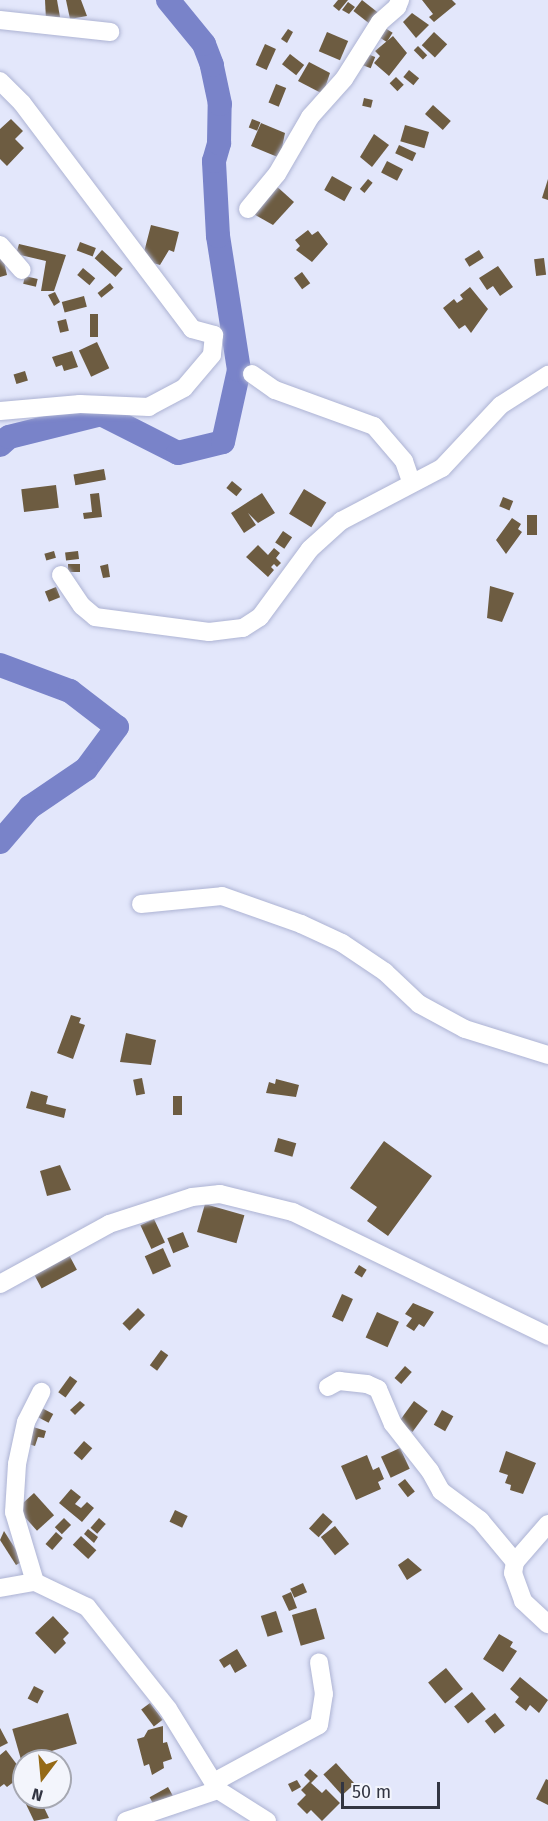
<!DOCTYPE html>
<html>
<head>
<meta charset="utf-8">
<style>
	body { margin:0 }
	#map { position:relative; width:548px; height:1821px; overflow:hidden; background:#e3e7fb; font-family:"Fira Sans",sans-serif }
	div>[style] { position:absolute }
	.river>* { height:24px; margin:-12px; padding:0 12px; transform-origin:12px; border-radius:12px; background:#7983c9 }
	.building>* { inset:0; background:#6d5c41; transform-origin:0 0 }
	.roads { filter:drop-shadow(0 0 2px #adb3d3) drop-shadow(0 0 2px #adb3d3) }
	.minor>* { height:18px; margin:-9px; padding:0 9px; transform-origin:9px; border-radius:9px; background:#fff }
	span { translate:-50% -50%; white-space:nowrap; text-align:center; line-height:1.15; -webkit-text-stroke:6px #f3f5fc; paint-order:stroke }
	.north { position:absolute; left:12px; top:1749px; width:60px; height:60px; box-sizing:border-box; background:#f3f5fc; border:2px solid #a6a8b2; border-radius:50%; rotate:196deg; font-size:16px; font-weight:700; line-height:24px; text-align:center; color:#323542 }
	.north::after { content:''; display:block; margin:auto; width:21px; height:27px; background:#956a16; clip-path:polygon(50% 0,100% 100%,50% 72%,0 100%) }
	.scale { position:absolute; left:341px; top:1782px; width:99px; height:27px; box-sizing:border-box; border:3px solid #323542; border-top:0; padding-left:8px; font-size:18px; line-height:21px; white-space:nowrap; color:#323542; -webkit-text-stroke:4px #f3f5fc; paint-order:stroke }
</style>
</head>
<body>
<div id="map">
	<div class="river">
		<i style="left:0;top:445px;width:12px;rotate:-42deg"></i>
		<i style="left:9px;top:437px;width:95px;rotate:-14deg"></i>
		<i style="left:101px;top:414px;width:86px;rotate:26.9deg"></i>
		<i style="left:178px;top:453px;width:46px;rotate:-13.7deg"></i>
		<i style="left:223px;top:442px;width:74px;rotate:-77.5deg"></i>
		<i style="left:239px;top:370px;width:136px;rotate:-98.9deg"></i>
		<i style="left:218px;top:236px;width:75px;rotate:-93.1deg"></i>
		<i style="left:214px;top:161px;width:19px;rotate:-74deg"></i>
		<i style="left:219px;top:143px;width:39px;rotate:-89deg"></i>
		<i style="left:220px;top:104px;width:40px;rotate:-102deg"></i>
		<i style="left:212px;top:65px;width:22px;rotate:-111deg"></i>
		<i style="left:204px;top:44px;width:57px;rotate:-129.3deg"></i>
		<i style="left:0;top:665px;width:75px;rotate:20.4deg"></i>
		<i style="left:70px;top:691px;width:59px;rotate:37.5deg"></i>
		<i style="left:117px;top:727px;width:52px;rotate:126.4deg"></i>
		<i style="left:86px;top:769px;width:68px;rotate:145.8deg"></i>
		<i style="left:30px;top:807px;width:46px;rotate:130.6deg"></i>
	</div>
	<div class="building">
		<i style="clip-path:polygon(45px 0,57px 0,60px 17px,46px 20px)"></i>
		<i style="clip-path:polygon(66px 0,81px 0,87px 16px,70px 19px)"></i>
		<i style="clip-path:polygon(338px 0,348px 0,339px 11px,333px 6px)"></i>
		<i style="left:362px;top:0;width:23px;height:14px;rotate:38deg"></i>
		<i style="clip-path:polygon(422px 0,452px 0,456px 4px,434px 22px,429px 17px,433px 14px)"></i>
		<i style="clip-path:polygon(348px 2px,355px 7px,349px 14px,342px 10px)"></i>
		<i style="clip-path:polygon(412px 13px,429px 25px,416px 38px,403px 22px)"></i>
		<i style="left:385px;top:28px;width:9px;height:11px;rotate:32deg"></i>
		<i style="clip-path:polygon(288px 29px,293px 32px,287px 43px,281px 39px)"></i>
		<i style="left:327px;top:32px;width:23px;height:21px;rotate:23deg"></i>
		<i style="left:434px;top:32px;width:18px;height:18px;rotate:43deg"></i>
		<i style="clip-path:polygon(393px 36px,407px 53px,389px 76px,374px 63px,380px 56px,375px 51px)"></i>
		<i style="left:265px;top:44px;width:12px;height:23px;rotate:24deg"></i>
		<i style="left:418px;top:46px;width:13px;height:6px;rotate:45deg"></i>
		<i style="left:365px;top:53px;width:11px;height:12px;rotate:22deg"></i>
		<i style="left:290px;top:54px;width:18px;height:13px;rotate:38deg"></i>
		<i style="clip-path:polygon(309px 62px,330px 73px,323px 94px,298px 81px)"></i>
		<i style="left:409px;top:70px;width:13px;height:9px;rotate:39deg"></i>
		<i style="left:396px;top:77px;width:11px;height:9px;rotate:45deg"></i>
		<i style="left:276px;top:84px;width:11px;height:20px;rotate:22deg"></i>
		<i style="left:364px;top:98px;width:9px;height:8px;rotate:13deg"></i>
		<i style="left:433px;top:105px;width:24px;height:12px;rotate:42deg"></i>
		<i style="clip-path:polygon(11px 119px,23px 131px,15px 139px,24px 148px,7px 166px,0 159px,0 129px)"></i>
		<i style="left:252px;top:119px;width:9px;height:9px;rotate:21deg"></i>
		<i style="clip-path:polygon(261px 123px,285px 133px,280px 158px,251px 146px)"></i>
		<i style="left:405px;top:125px;width:25px;height:17px;rotate:16deg"></i>
		<i style="clip-path:polygon(374px 134px,389px 145px,372px 167px,360px 157px)"></i>
		<i style="left:399px;top:145px;width:19px;height:9px;rotate:25deg"></i>
		<i style="left:387px;top:161px;width:18px;height:13px;rotate:27deg"></i>
		<i style="left:332px;top:176px;width:23px;height:16px;rotate:29deg"></i>
		<i style="left:368px;top:179px;width:6px;height:13px;rotate:39deg"></i>
		<i style="clip-path:polygon(548px 179px,548px 200px,542px 198px)"></i>
		<i style="clip-path:polygon(273px 183px,294px 202px,273px 225px,252px 213px)"></i>
		<i style="clip-path:polygon(151px 225px,179px 232px,174px 252px,169px 250px,160px 265px,142px 260px)"></i>
		<i style="clip-path:polygon(308px 230px,312px 235px,318px 231px,328px 244px,312px 262px,296px 250px,300px 246px,295px 240px)"></i>
		<i style="left:80px;top:242px;width:17px;height:9px;rotate:21deg"></i>
		<i style="clip-path:polygon(19px 244px,66px 255px,54px 291px,41px 291px,46px 261px,16px 254px)"></i>
		<i style="left:102px;top:250px;width:28px;height:11px;rotate:42deg"></i>
		<i style="left:479px;top:250px;width:9px;height:17px;rotate:58deg"></i>
		<i style="clip-path:polygon(2px 253px,7px 275px,0 277px,0 254px)"></i>
		<i style="left:544px;top:258px;width:17px;height:10px;rotate:83deg"></i>
		<i style="clip-path:polygon(498px 266px,513px 287px,500px 296px,493px 286px,487px 290px,479px 278px)"></i>
		<i style="left:83px;top:268px;width:16px;height:9px;rotate:40deg"></i>
		<i style="left:302px;top:272px;width:14px;height:10px;rotate:54deg"></i>
		<i style="left:25px;top:276px;width:13px;height:8px;rotate:13deg"></i>
		<i style="left:110px;top:283px;width:6px;height:16px;rotate:51deg"></i>
		<i style="clip-path:polygon(470px 287px,488px 309px,471px 333px,465px 325px,459px 329px,443px 308px,454px 299px,457px 303px,463px 299px,460px 295px)"></i>
		<i style="clip-path:polygon(55px 292px,60px 302px,54px 306px,48px 295px)"></i>
		<i style="left:84px;top:296px;width:11px;height:23px;rotate:75deg"></i>
		<i style="left:90px;top:314px;width:8px;height:23px"></i>
		<i style="left:66px;top:319px;width:12px;height:9px;rotate:76deg"></i>
		<i style="left:97px;top:342px;width:29px;height:20px;rotate:65deg"></i>
		<i style="clip-path:polygon(72px 351px,78px 367px,64px 371px,62px 365px,56px 367px,52px 357px)"></i>
		<i style="left:25px;top:371px;width:10px;height:12px;rotate:73deg"></i>
		<i style="left:104px;top:469px;width:11px;height:31px;rotate:80deg"></i>
		<i style="left:232px;top:481px;width:13px;height:9px;rotate:39deg"></i>
		<i style="left:56px;top:485px;width:23px;height:35px;rotate:83deg"></i>
		<i style="left:304px;top:489px;width:26px;height:29px;rotate:31deg"></i>
		<i style="clip-path:polygon(99px 493px,102px 517px,84px 519px,83px 513px,92px 512px,90px 494px)"></i>
		<i style="clip-path:polygon(262px 493px,275px 513px,258px 523px,248px 513px,256px 525px,244px 533px,231px 513px)"></i>
		<i style="left:503px;top:497px;width:11px;height:10px;rotate:22deg"></i>
		<i style="left:527px;top:515px;width:10px;height:20px"></i>
		<i style="clip-path:polygon(512px 518px,521px 524px,518px 529px,522px 532px,506px 554px,496px 540px)"></i>
		<i style="left:283px;top:531px;width:11px;height:14px;rotate:34deg"></i>
		<i style="clip-path:polygon(258px 545px,268px 555px,274px 548px,280px 553px,276px 558px,281px 563px,277px 567px,274px 564px,271px 567px,274px 570px,268px 577px,246px 557px)"></i>
		<i style="left:54px;top:551px;width:7px;height:10px;rotate:74deg"></i>
		<i style="left:78px;top:551px;width:8px;height:13px;rotate:83deg"></i>
		<i style="left:80px;top:564px;width:8px;height:12px;rotate:90deg"></i>
		<i style="clip-path:polygon(108px 564px,110px 577px,103px 578px,100px 566px)"></i>
		<i style="clip-path:polygon(490px 586px,514px 593px,502px 622px,487px 618px)"></i>
		<i style="left:56px;top:587px;width:11px;height:12px;rotate:68deg"></i>
		<i style="clip-path:polygon(71px 1015px,81px 1018px,79px 1023px,85px 1025px,73px 1059px,57px 1053px)"></i>
		<i style="clip-path:polygon(126px 1033px,156px 1040px,151px 1065px,120px 1062px)"></i>
		<i style="left:142px;top:1078px;width:16px;height:9px;rotate:79deg"></i>
		<i style="clip-path:polygon(276px 1079px,299px 1085px,296px 1097px,266px 1093px,269px 1082px,275px 1084px)"></i>
		<i style="clip-path:polygon(31px 1091px,48px 1096px,46px 1104px,66px 1109px,64px 1118px,26px 1108px)"></i>
		<i style="left:173px;top:1096px;width:9px;height:19px"></i>
		<i style="left:278px;top:1138px;width:19px;height:14px;rotate:16deg"></i>
		<i style="clip-path:polygon(384px 1141px,432px 1176px,388px 1236px,367px 1221px,377px 1207px,350px 1188px)"></i>
		<i style="clip-path:polygon(60px 1165px,71px 1190px,47px 1196px,40px 1171px)"></i>
		<i style="left:205px;top:1204px;width:41px;height:29px;rotate:16deg"></i>
		<i style="left:154px;top:1219px;width:26px;height:15px;rotate:65deg"></i>
		<i style="left:183px;top:1232px;width:16px;height:17px;rotate:68deg"></i>
		<i style="left:163px;top:1248px;width:20px;height:20px;rotate:66deg"></i>
		<i style="left:68px;top:1253px;width:19px;height:40px;rotate:62deg"></i>
		<i style="left:359px;top:1265px;width:9px;height:9px;rotate:32deg"></i>
		<i style="left:342px;top:1294px;width:12px;height:25px;rotate:24deg"></i>
		<i style="clip-path:polygon(413px 1303px,434px 1312px,424px 1327px,419px 1324px,414px 1331px,406px 1326px,412px 1318px,405px 1314px)"></i>
		<i style="left:138px;top:1308px;width:10px;height:22px;rotate:45deg"></i>
		<i style="left:377px;top:1312px;width:24px;height:28px;rotate:24deg"></i>
		<i style="left:161px;top:1350px;width:9px;height:19px;rotate:36deg"></i>
		<i style="left:405px;top:1366px;width:9px;height:16px;rotate:41deg"></i>
		<i style="left:70px;top:1376px;width:9px;height:20px;rotate:36deg"></i>
		<i style="clip-path:polygon(80px 1401px,85px 1405px,75px 1415px,70px 1410px)"></i>
		<i style="left:414px;top:1401px;width:17px;height:26px;rotate:36deg"></i>
		<i style="left:40px;top:1407px;width:15px;height:10px;rotate:28deg"></i>
		<i style="left:442px;top:1410px;width:13px;height:17px;rotate:29deg"></i>
		<i style="clip-path:polygon(30px 1426px,46px 1431px,44px 1438px,38px 1437px,35px 1446px,25px 1443px)"></i>
		<i style="left:84px;top:1441px;width:11px;height:16px;rotate:41deg"></i>
		<i style="left:400px;top:1448px;width:23px;height:21px;rotate:65deg"></i>
		<i style="clip-path:polygon(506px 1451px,536px 1463px,523px 1494px,510px 1490px,511px 1485px,505px 1483px,508px 1475px,499px 1472px)"></i>
		<i style="clip-path:polygon(367px 1455px,373px 1470px,379px 1467px,384px 1479px,378px 1482px,381px 1489px,356px 1500px,341px 1466px)"></i>
		<i style="left:405px;top:1479px;width:16px;height:9px;rotate:52deg"></i>
		<i style="clip-path:polygon(71px 1489px,81px 1497px,75px 1504px,81px 1508px,87px 1502px,94px 1508px,82px 1522px,59px 1503px)"></i>
		<i style="left:34px;top:1493px;width:30px;height:23px;rotate:48deg"></i>
		<i style="left:175px;top:1510px;width:14px;height:13px;rotate:25deg"></i>
		<i style="left:323px;top:1513px;width:13px;height:21px;rotate:42deg"></i>
		<i style="left:64px;top:1518px;width:10px;height:13px;rotate:45deg"></i>
		<i style="left:99px;top:1518px;width:9px;height:13px;rotate:41deg"></i>
		<i style="left:335px;top:1526px;width:23px;height:18px;rotate:52deg"></i>
		<i style="clip-path:polygon(88px 1529px,98px 1537px,94px 1543px,84px 1534px)"></i>
		<i style="clip-path:polygon(4px 1531px,23px 1561px,16px 1565px,0 1540px)"></i>
		<i style="left:56px;top:1532px;width:9px;height:16px;rotate:41deg"></i>
		<i style="left:81px;top:1536px;width:21px;height:12px;rotate:43deg"></i>
		<i style="clip-path:polygon(408px 1558px,422px 1570px,407px 1580px,398px 1565px)"></i>
		<i style="left:303px;top:1583px;width:10px;height:14px;rotate:66deg"></i>
		<i style="clip-path:polygon(291px 1592px,297px 1608px,289px 1611px,282px 1596px)"></i>
		<i style="left:316px;top:1608px;width:32px;height:25px;rotate:74deg"></i>
		<i style="left:276px;top:1611px;width:22px;height:16px;rotate:72deg"></i>
		<i style="clip-path:polygon(53px 1616px,69px 1633px,63px 1639px,66px 1643px,55px 1654px,35px 1633px)"></i>
		<i style="clip-path:polygon(499px 1634px,513px 1642px,510px 1647px,517px 1651px,503px 1672px,483px 1659px)"></i>
		<i style="clip-path:polygon(237px 1649px,247px 1666px,235px 1673px,230px 1664px,224px 1668px,219px 1660px)"></i>
		<i style="left:446px;top:1668px;width:27px;height:23px;rotate:51deg"></i>
		<i style="clip-path:polygon(520px 1677px,548px 1700px,539px 1713px,530px 1705px,526px 1711px,515px 1702px,519px 1697px,510px 1689px)"></i>
		<i style="left:34px;top:1686px;width:11px;height:14px;rotate:27deg"></i>
		<i style="left:472px;top:1692px;width:22px;height:23px;rotate:51deg"></i>
		<i style="left:150px;top:1703px;width:21px;height:11px;rotate:53deg"></i>
		<i style="left:68px;top:1713px;width:32px;height:58px;rotate:74deg"></i>
		<i style="left:495px;top:1713px;width:16px;height:13px;rotate:52deg"></i>
		<i style="clip-path:polygon(163px 1726px,163px 1743px,167px 1742px,172px 1759px,163px 1762px,164px 1768px,152px 1775px,149px 1764px,144px 1766px,137px 1739px,144px 1737px,148px 1730px)"></i>
		<i style="clip-path:polygon(0 1728px,8px 1743px,0 1747px)"></i>
		<i style="clip-path:polygon(6px 1750px,24px 1774px,7px 1787px,4px 1784px,0 1787px,0 1755px)"></i>
		<i style="left:336px;top:1763px;width:28px;height:17px;rotate:48deg"></i>
		<i style="clip-path:polygon(310px 1769px,318px 1776px,311px 1783px,322px 1793px,326px 1789px,340px 1803px,322px 1821px,311px 1810px,307px 1814px,297px 1804px,306px 1795px,301px 1790px,310px 1781px,304px 1775px)"></i>
		<i style="clip-path:polygon(546px 1779px,548px 1780px,548px 1805px,536px 1799px)"></i>
		<i style="clip-path:polygon(297px 1780px,301px 1787px,292px 1792px,288px 1784px)"></i>
		<i style="left:168px;top:1787px;width:10px;height:21px;rotate:61deg"></i>
		<i style="clip-path:polygon(31px 1797px,39px 1797px,49px 1818px,34px 1821px,24px 1800px)"></i>
	</div>
	<div class="roads">
		<div class="minor">
			<i style="left:0;top:20px;width:111px;rotate:6.2deg"></i>
			<i style="left:0;top:81px;width:31px;rotate:45deg"></i>
			<i style="left:22px;top:103px;width:283px;rotate:53deg"></i>
			<i style="left:192px;top:329px;width:23px;rotate:15deg"></i>
			<i style="left:214px;top:335px;width:20px;rotate:96deg"></i>
			<i style="left:212px;top:355px;width:43px;rotate:130.3deg"></i>
			<i style="left:184px;top:388px;width:40px;rotate:152deg"></i>
			<i style="left:149px;top:407px;width:69px;rotate:-177.5deg"></i>
			<i style="left:80px;top:404px;width:80px;rotate:175deg"></i>
			<i style="left:248px;top:209px;width:45px;rotate:-50.4deg"></i>
			<i style="left:277px;top:174px;width:66px;rotate:-59.9deg"></i>
			<i style="left:310px;top:117px;width:51px;rotate:-48.2deg"></i>
			<i style="left:344px;top:79px;width:67px;rotate:-57.7deg"></i>
			<i style="left:380px;top:22px;width:23px;rotate:-41deg"></i>
			<i style="left:397px;top:7px;width:8px;rotate:-67deg"></i>
			<i style="left:0;top:245px;width:33px;rotate:49deg"></i>
			<i style="left:252px;top:374px;width:28px;rotate:35deg"></i>
			<i style="left:275px;top:390px;width:105px;rotate:20deg"></i>
			<i style="left:374px;top:426px;width:46px;rotate:49.4deg"></i>
			<i style="left:404px;top:461px;width:21px;rotate:71deg"></i>
			<i style="left:61px;top:575px;width:37px;rotate:56deg"></i>
			<i style="left:82px;top:606px;width:17px;rotate:40deg"></i>
			<i style="left:95px;top:617px;width:115px;rotate:7.5deg"></i>
			<i style="left:209px;top:632px;width:34px;rotate:-7deg"></i>
			<i style="left:243px;top:628px;width:20px;rotate:-33deg"></i>
			<i style="left:260px;top:617px;width:84px;rotate:-53.7deg"></i>
			<i style="left:310px;top:549px;width:42px;rotate:-42.1deg"></i>
			<i style="left:341px;top:521px;width:114px;rotate:-27.7deg"></i>
			<i style="left:442px;top:468px;width:86px;rotate:-46.9deg"></i>
			<i style="left:501px;top:405px;width:56px;rotate:-32.6deg"></i>
			<i style="left:141px;top:904px;width:81px;rotate:-5.6deg"></i>
			<i style="left:222px;top:896px;width:84px;rotate:19.5deg"></i>
			<i style="left:301px;top:924px;width:45px;rotate:24.9deg"></i>
			<i style="left:342px;top:943px;width:52px;rotate:34deg"></i>
			<i style="left:385px;top:972px;width:47px;rotate:43.3deg"></i>
			<i style="left:419px;top:1004px;width:52px;rotate:28.5deg"></i>
			<i style="left:465px;top:1029px;width:87px;rotate:17.4deg"></i>
			<i style="left:0;top:1284px;width:124px;rotate:-28.8deg"></i>
			<i style="left:109px;top:1224px;width:87px;rotate:-18deg"></i>
			<i style="left:192px;top:1197px;width:28px;rotate:-6deg"></i>
			<i style="left:220px;top:1194px;width:75px;rotate:13.9deg"></i>
			<i style="left:293px;top:1212px;width:284px;rotate:25.9deg"></i>
			<i style="left:328px;top:1387px;width:13px;rotate:-29deg"></i>
			<i style="left:339px;top:1381px;width:28px;rotate:6deg"></i>
			<i style="left:367px;top:1384px;width:12px;rotate:24deg"></i>
			<i style="left:378px;top:1389px;width:38px;rotate:67deg"></i>
			<i style="left:393px;top:1424px;width:60px;rotate:51.8deg"></i>
			<i style="left:430px;top:1471px;width:23px;rotate:61deg"></i>
			<i style="left:441px;top:1491px;width:49px;rotate:36.6deg"></i>
			<i style="left:480px;top:1520px;width:55px;rotate:50.2deg"></i>
			<i style="left:548px;top:1524px;width:50px;rotate:131deg"></i>
			<i style="left:515px;top:1562px;width:11px;rotate:100deg"></i>
			<i style="left:513px;top:1573px;width:30px;rotate:70deg"></i>
			<i style="left:523px;top:1601px;width:34px;rotate:43deg"></i>
			<i style="left:35px;top:1582px;width:73px;rotate:-106.7deg"></i>
			<i style="left:14px;top:1512px;width:48px;rotate:-86.4deg"></i>
			<i style="left:17px;top:1464px;width:43px;rotate:-77.9deg"></i>
			<i style="left:26px;top:1422px;width:34px;rotate:-63deg"></i>
			<i style="left:0;top:1588px;width:36px;rotate:-10deg"></i>
			<i style="left:35px;top:1582px;width:58px;rotate:25.7deg"></i>
			<i style="left:87px;top:1607px;width:130px;rotate:51.5deg"></i>
			<i style="left:168px;top:1709px;width:95px;rotate:58.3deg"></i>
			<i style="left:218px;top:1790px;width:58px;rotate:32.3deg"></i>
			<i style="left:214px;top:1782px;width:119px;rotate:-28.5deg"></i>
			<i style="left:319px;top:1725px;width:31px;rotate:-81deg"></i>
			<i style="left:324px;top:1694px;width:32px;rotate:-99deg"></i>
			<i style="left:126px;top:1821px;width:97px;rotate:-18.6deg"></i>
		</div>
	</div>
	<div class="north">N</div>
	<div class="scale">50 m</div>
</div>
</body>
</html>
